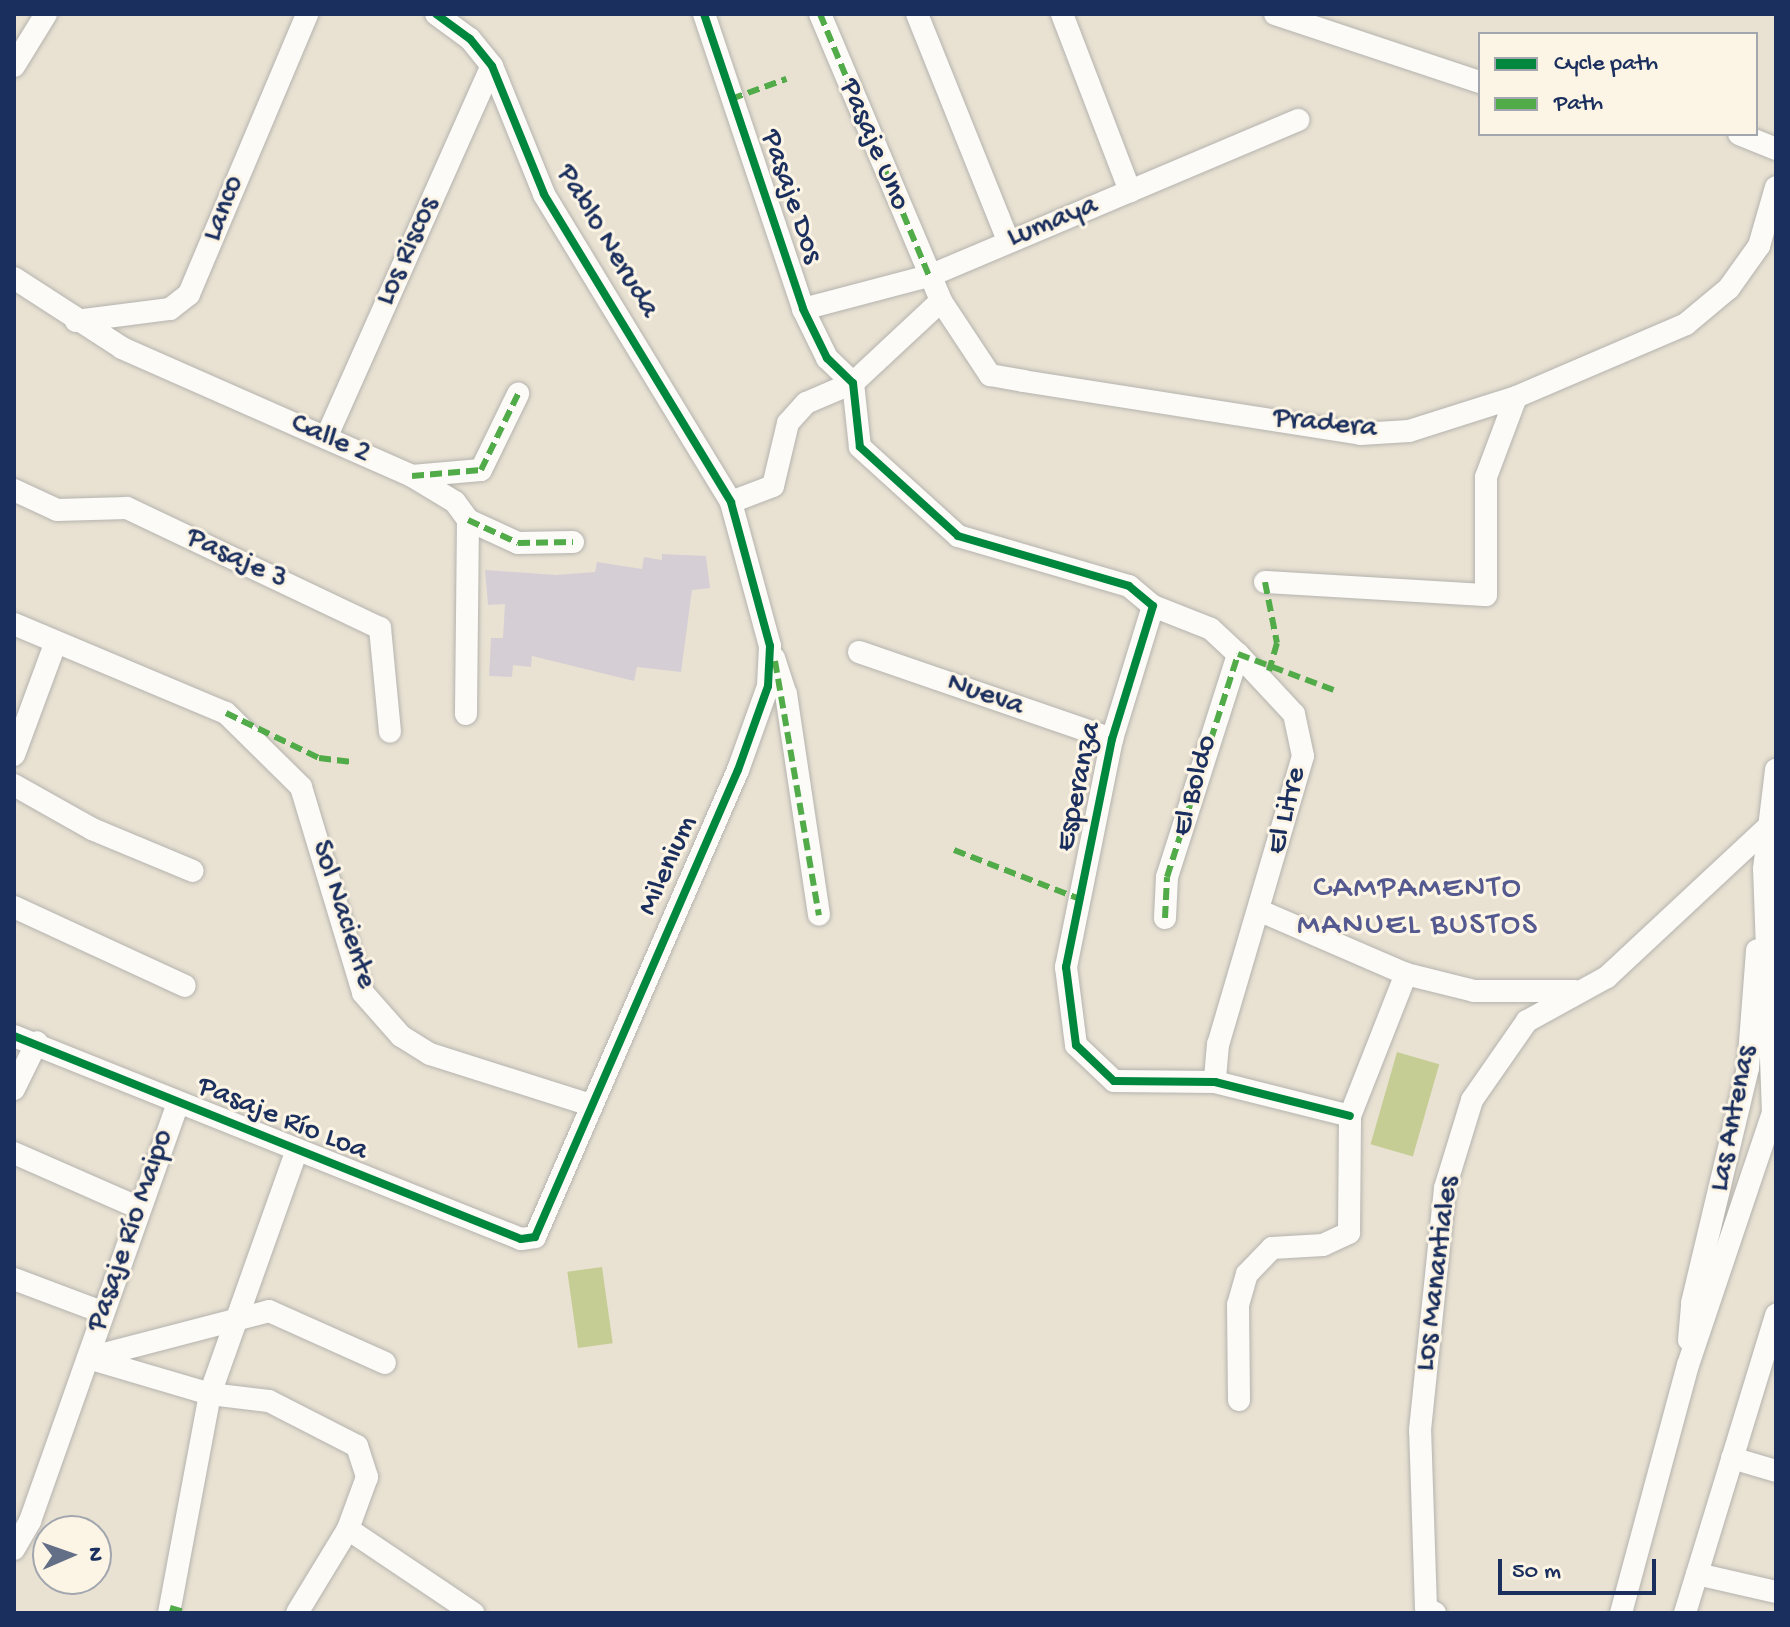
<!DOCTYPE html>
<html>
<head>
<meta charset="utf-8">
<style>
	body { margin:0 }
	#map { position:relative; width:1790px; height:1627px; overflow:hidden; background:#e9e2d3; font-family:"Gochi Hand",sans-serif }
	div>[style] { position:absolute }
	.green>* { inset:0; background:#c6cd94; transform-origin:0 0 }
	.building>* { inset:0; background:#d5ced5 }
	.roads { filter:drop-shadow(0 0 2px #b5b3ae) drop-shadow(0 0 2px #b5b3ae) }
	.street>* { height:22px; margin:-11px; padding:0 11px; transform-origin:11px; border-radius:11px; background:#fcfbf8 }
	.quiet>* { height:6px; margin-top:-3px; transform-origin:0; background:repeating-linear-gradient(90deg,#52ab49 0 12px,transparent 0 18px) }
	.cycleway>* { height:8px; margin:-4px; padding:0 4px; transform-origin:4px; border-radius:4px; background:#00873e }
	span { translate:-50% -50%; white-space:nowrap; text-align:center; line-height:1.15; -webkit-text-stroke:6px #fcf5e5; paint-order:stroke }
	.street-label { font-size:30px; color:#1b2f5e }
	.neighbourhood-label { font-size:32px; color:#545990; letter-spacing:2px }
	.frame { position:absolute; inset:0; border:16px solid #1b2f5e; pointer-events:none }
	.legend { position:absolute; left:1478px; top:32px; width:280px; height:104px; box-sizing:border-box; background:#fcf5e5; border:2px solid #a2a6af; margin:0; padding:10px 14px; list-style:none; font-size:24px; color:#1b2f5e }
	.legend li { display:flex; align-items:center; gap:16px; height:40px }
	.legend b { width:40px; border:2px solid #a2a6af }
	.north { position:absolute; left:32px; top:1515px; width:80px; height:80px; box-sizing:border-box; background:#fcf5e5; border:2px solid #a2a6af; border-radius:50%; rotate:88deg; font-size:22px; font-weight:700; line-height:32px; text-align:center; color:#1b2f5e }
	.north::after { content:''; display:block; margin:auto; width:28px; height:36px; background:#636e87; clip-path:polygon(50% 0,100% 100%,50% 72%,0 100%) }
	.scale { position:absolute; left:1498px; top:1559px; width:158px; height:36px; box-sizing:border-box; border:4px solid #1b2f5e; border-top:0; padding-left:10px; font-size:24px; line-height:28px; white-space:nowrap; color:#1b2f5e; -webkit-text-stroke:6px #fcf5e5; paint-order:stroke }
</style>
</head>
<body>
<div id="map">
	<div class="green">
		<i style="left:1397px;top:1052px;width:44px;height:96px;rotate:16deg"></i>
		<i style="left:602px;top:1267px;width:77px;height:35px;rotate:82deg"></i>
	</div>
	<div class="building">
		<i style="clip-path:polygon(662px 554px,706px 556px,710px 588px,692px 590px,681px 672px,637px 667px,634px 681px,532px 656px,531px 667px,513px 665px,512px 677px,489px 676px,491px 638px,503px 638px,505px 604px,488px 605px,485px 570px,556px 575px,595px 572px,597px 562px,642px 569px,644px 557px,662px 560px)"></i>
	</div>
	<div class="roads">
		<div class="street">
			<i style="left:704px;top:14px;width:311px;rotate:71.4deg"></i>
			<i style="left:803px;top:309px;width:55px;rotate:63.9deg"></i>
			<i style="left:827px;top:358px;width:36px;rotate:44deg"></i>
			<i style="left:853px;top:383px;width:64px;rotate:83.8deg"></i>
			<i style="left:860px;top:447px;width:132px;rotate:42.2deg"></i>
			<i style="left:958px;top:536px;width:178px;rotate:16.3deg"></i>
			<i style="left:1129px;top:586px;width:31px;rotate:40deg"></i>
			<i style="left:1153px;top:606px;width:139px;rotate:107.1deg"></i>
			<i style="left:1112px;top:739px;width:233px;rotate:101.4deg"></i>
			<i style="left:1066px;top:967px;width:79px;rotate:82.7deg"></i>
			<i style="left:1076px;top:1045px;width:52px;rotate:43.5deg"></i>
			<i style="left:1114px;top:1081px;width:101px;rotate:0.6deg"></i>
			<i style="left:1215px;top:1082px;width:139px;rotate:14.1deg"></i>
			<i style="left:820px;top:14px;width:311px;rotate:67.1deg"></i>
			<i style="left:941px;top:301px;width:89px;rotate:56.5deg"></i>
			<i style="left:990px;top:375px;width:34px;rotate:10deg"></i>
			<i style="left:1023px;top:381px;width:341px;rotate:8.9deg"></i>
			<i style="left:1360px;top:434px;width:49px;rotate:-3.5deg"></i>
			<i style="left:1409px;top:431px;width:112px;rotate:-17.6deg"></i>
			<i style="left:1516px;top:397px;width:185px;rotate:-23.2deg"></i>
			<i style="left:1686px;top:324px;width:56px;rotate:-39.9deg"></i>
			<i style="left:1729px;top:288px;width:52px;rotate:-54.5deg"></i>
			<i style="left:1759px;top:246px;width:61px;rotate:-73.9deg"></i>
			<i style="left:917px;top:14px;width:244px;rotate:68.1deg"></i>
			<i style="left:1062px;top:14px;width:190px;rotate:69deg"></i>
			<i style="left:1275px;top:14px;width:216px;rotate:18.4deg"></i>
			<i style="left:14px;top:66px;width:61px;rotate:-58.4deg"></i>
			<i style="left:1739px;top:134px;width:40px;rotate:22deg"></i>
			<i style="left:14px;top:278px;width:129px;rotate:32.9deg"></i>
			<i style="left:122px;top:348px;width:317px;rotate:23.8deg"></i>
			<i style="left:412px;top:476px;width:50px;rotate:31.2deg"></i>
			<i style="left:455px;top:502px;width:22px;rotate:54deg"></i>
			<i style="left:468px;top:520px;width:194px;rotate:90.6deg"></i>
			<i style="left:803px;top:309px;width:130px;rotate:-14.7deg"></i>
			<i style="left:929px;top:276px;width:401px;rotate:-22.9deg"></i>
			<i style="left:76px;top:321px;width:95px;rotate:-7.3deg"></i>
			<i style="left:170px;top:309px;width:24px;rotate:-38deg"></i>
			<i style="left:189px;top:294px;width:304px;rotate:-67.1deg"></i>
			<i style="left:326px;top:438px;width:407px;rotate:-66deg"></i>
			<i style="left:412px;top:476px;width:69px;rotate:-5deg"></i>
			<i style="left:481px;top:470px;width:85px;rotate:-64deg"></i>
			<i style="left:14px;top:490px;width:47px;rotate:24.9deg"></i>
			<i style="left:57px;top:510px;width:70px;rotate:-1.6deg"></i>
			<i style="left:127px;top:508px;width:280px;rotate:25.4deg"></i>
			<i style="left:380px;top:628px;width:104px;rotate:84.5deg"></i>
			<i style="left:731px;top:502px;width:45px;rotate:-20.9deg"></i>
			<i style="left:773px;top:486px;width:65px;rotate:-76.6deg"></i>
			<i style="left:788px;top:423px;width:27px;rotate:-48deg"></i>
			<i style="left:806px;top:403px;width:51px;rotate:-23.1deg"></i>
			<i style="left:853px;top:383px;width:120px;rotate:-43deg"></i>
			<i style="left:468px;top:520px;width:55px;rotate:24.7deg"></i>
			<i style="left:518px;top:543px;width:55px;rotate:-1deg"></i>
			<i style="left:1265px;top:582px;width:221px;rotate:3.4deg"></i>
			<i style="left:1486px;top:595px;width:118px;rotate:-90deg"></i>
			<i style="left:1486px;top:477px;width:85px;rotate:-69.4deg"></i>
			<i style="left:1153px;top:606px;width:62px;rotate:21.6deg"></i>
			<i style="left:1211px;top:629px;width:37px;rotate:43deg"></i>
			<i style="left:1238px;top:654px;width:82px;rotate:47deg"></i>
			<i style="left:1294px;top:714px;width:43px;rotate:77.9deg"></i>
			<i style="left:1303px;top:756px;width:300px;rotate:106.4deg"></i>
			<i style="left:1218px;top:1044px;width:38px;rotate:95deg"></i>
			<i style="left:14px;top:624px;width:230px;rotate:22.8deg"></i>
			<i style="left:226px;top:713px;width:105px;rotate:44.6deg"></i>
			<i style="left:301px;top:787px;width:215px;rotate:73.2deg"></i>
			<i style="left:363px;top:993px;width:57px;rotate:48.5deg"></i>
			<i style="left:401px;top:1036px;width:34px;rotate:32deg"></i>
			<i style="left:430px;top:1054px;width:166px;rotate:17.6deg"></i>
			<i style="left:859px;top:652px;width:268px;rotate:19deg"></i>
			<i style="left:774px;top:658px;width:38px;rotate:72deg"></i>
			<i style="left:786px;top:694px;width:223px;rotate:81.5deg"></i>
			<i style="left:14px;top:755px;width:118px;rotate:-69.7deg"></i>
			<i style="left:14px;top:785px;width:90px;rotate:29.4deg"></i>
			<i style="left:92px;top:829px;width:109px;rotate:22.6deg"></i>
			<i style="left:14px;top:907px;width:188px;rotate:24.8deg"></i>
			<i style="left:1258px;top:910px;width:161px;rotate:23.4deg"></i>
			<i style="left:1406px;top:974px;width:70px;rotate:14deg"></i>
			<i style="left:1474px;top:991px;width:101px"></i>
			<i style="left:1165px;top:918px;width:41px;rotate:-87.2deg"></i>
			<i style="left:1167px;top:877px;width:234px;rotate:-72.3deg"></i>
			<i style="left:14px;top:1036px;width:546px;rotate:21.82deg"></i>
			<i style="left:521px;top:1239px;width:14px;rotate:-8deg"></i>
			<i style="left:535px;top:1237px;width:509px;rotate:-66.51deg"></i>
			<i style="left:738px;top:770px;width:89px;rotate:-70.3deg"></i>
			<i style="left:768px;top:686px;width:40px;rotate:-87.1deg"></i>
			<i style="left:770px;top:646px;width:149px;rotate:-105.2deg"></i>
			<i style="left:731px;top:502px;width:360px;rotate:-121.3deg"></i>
			<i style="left:544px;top:194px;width:138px;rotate:-112.1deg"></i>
			<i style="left:492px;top:66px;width:35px;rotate:-129deg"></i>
			<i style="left:470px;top:39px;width:42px;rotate:-143.7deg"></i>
			<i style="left:14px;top:1089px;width:52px;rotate:-63.9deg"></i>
			<i style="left:14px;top:1153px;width:137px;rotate:23.7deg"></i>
			<i style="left:14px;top:1279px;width:94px;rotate:20.6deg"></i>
			<i style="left:1689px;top:1340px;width:37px;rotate:-85deg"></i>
			<i style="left:1692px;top:1303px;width:242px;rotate:-76.6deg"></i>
			<i style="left:1748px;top:1068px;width:118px;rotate:-85.6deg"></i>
			<i style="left:88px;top:1358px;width:127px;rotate:16.4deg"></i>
			<i style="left:210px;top:1394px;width:59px;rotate:6.8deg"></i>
			<i style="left:269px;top:1401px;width:99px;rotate:27.1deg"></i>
			<i style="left:357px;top:1446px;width:33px;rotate:72deg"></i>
			<i style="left:367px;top:1477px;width:55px;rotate:110.1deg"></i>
			<i style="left:348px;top:1529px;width:98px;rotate:121.3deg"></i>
			<i style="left:89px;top:1358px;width:186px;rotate:-14.6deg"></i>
			<i style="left:269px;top:1311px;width:127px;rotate:24.1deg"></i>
			<i style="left:1239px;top:1400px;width:95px;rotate:-90.6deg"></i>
			<i style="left:1238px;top:1305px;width:32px;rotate:-74deg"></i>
			<i style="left:1247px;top:1274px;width:36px;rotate:-46deg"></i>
			<i style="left:1272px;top:1248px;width:51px;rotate:-3.4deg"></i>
			<i style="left:1323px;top:1245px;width:29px;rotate:-25deg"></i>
			<i style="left:1349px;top:1233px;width:117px;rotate:-89.5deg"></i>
			<i style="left:1350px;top:1116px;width:153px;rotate:-68.5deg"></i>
			<i style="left:1732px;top:1458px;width:46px;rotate:16.5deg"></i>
			<i style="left:348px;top:1529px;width:151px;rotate:33.9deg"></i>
			<i style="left:14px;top:1549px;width:32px;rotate:-60deg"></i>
			<i style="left:30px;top:1521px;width:443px;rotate:-70.5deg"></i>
			<i style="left:1697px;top:1574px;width:81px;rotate:12.8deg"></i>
			<i style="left:169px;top:1613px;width:223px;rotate:-79.4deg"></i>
			<i style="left:210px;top:1394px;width:257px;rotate:-70.4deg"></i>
			<i style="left:1435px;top:1613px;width:10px;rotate:-151deg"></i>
			<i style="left:1426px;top:1608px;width:178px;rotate:-91.9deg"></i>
			<i style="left:1420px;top:1430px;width:243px;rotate:-84.1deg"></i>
			<i style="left:1445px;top:1188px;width:92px;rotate:-72.9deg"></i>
			<i style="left:1472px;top:1100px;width:96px;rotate:-55.2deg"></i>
			<i style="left:1527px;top:1021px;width:91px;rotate:-28.8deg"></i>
			<i style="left:1607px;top:977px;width:220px;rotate:-43deg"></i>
			<i style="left:1621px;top:1613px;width:257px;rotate:-74.9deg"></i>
			<i style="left:1688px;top:1365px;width:266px;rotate:-71.4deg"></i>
			<i style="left:1773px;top:1113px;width:244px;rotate:-92.1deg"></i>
			<i style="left:1764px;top:869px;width:100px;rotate:-83.1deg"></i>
			<i style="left:1685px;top:1613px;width:312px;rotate:-73deg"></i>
		</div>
	</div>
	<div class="quiet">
		<i style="left:820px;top:14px;width:284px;rotate:67.4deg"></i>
		<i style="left:731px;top:99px;width:59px;rotate:-20deg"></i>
		<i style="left:412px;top:476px;width:69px;rotate:-5deg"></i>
		<i style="left:481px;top:470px;width:85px;rotate:-64deg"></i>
		<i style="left:468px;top:520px;width:55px;rotate:24.7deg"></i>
		<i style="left:518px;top:543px;width:55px;rotate:-1deg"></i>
		<i style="left:1265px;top:582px;width:62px;rotate:78.9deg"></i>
		<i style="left:1277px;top:643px;width:29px;rotate:106deg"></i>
		<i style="left:775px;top:661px;width:258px;rotate:80.2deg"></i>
		<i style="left:226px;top:713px;width:103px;rotate:25.8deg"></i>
		<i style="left:319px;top:758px;width:35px;rotate:7deg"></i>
		<i style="left:954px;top:850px;width:135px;rotate:21.3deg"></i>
		<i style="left:1165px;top:918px;width:41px;rotate:-87.2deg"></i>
		<i style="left:1167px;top:877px;width:234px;rotate:-72.3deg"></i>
		<i style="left:1238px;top:654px;width:108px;rotate:20.6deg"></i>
		<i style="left:170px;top:1608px;width:18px;rotate:16deg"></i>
	</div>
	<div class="cycleway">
		<i style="left:704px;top:14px;width:311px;rotate:71.4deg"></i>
		<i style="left:803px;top:309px;width:55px;rotate:63.9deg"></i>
		<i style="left:827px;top:358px;width:36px;rotate:44deg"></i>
		<i style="left:853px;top:383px;width:64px;rotate:83.8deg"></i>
		<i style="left:860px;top:447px;width:132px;rotate:42.2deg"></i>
		<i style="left:958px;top:536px;width:178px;rotate:16.3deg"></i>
		<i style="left:1129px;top:586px;width:31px;rotate:40deg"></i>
		<i style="left:1153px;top:606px;width:139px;rotate:107.1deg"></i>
		<i style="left:1112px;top:739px;width:233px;rotate:101.4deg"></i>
		<i style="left:1066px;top:967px;width:79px;rotate:82.7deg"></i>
		<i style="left:1076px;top:1045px;width:52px;rotate:43.5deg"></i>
		<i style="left:1114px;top:1081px;width:101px;rotate:0.6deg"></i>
		<i style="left:1215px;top:1082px;width:139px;rotate:14.1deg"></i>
		<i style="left:14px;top:1036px;width:546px;rotate:21.82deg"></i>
		<i style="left:521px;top:1239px;width:14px;rotate:-8deg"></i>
		<i style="left:535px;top:1237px;width:509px;rotate:-66.51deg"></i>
		<i style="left:738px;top:770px;width:89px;rotate:-70.3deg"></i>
		<i style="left:768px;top:686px;width:40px;rotate:-87.1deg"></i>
		<i style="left:770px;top:646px;width:149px;rotate:-105.2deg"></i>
		<i style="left:731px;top:502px;width:360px;rotate:-121.3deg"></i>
		<i style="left:544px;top:194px;width:138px;rotate:-112.1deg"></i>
		<i style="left:492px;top:66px;width:35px;rotate:-129deg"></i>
		<i style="left:470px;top:39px;width:42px;rotate:-143.7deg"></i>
	</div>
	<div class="street-label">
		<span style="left:873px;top:145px;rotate:67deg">Pasaje Uno</span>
		<span style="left:790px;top:197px;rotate:71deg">Pasaje Dos</span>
		<span style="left:225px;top:209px;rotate:-69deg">Lanco</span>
		<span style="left:1053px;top:223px;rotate:-22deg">Lumaya</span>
		<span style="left:606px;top:242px;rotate:59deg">Pablo Neruda</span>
		<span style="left:409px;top:252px;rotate:-66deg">Los Riscos</span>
		<span style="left:1325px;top:425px;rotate:6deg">Pradera</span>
		<span style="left:330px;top:440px;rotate:24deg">Calle 2</span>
		<span style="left:236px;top:560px;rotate:25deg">Pasaje 3</span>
		<span style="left:985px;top:696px;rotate:19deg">Nueva</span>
		<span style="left:1196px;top:786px;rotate:-75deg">El Boldo</span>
		<span style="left:1080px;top:787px;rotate:-78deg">Esperanza</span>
		<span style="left:1288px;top:811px;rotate:-76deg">El Litre</span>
		<span style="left:669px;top:866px;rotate:-66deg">Milenium</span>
		<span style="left:342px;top:915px;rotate:72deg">Sol Naciente</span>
		<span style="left:1735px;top:1119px;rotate:-79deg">Las Antenas</span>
		<span style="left:282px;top:1120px;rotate:22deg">Pasaje Río Loa</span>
		<span style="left:132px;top:1231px;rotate:-71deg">Pasaje Río Maipo</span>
		<span style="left:1439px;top:1274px;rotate:-83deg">Los Manantiales</span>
	</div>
	<div class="neighbourhood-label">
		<span style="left:1418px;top:908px">CAMPAMENTO<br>MANUEL BUSTOS</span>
	</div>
	<div class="frame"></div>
	<ul class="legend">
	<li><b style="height:10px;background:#00873e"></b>Cycle path</li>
	<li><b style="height:10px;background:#52ab49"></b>Path</li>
	</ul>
	<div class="north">N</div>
	<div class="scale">50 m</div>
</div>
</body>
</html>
